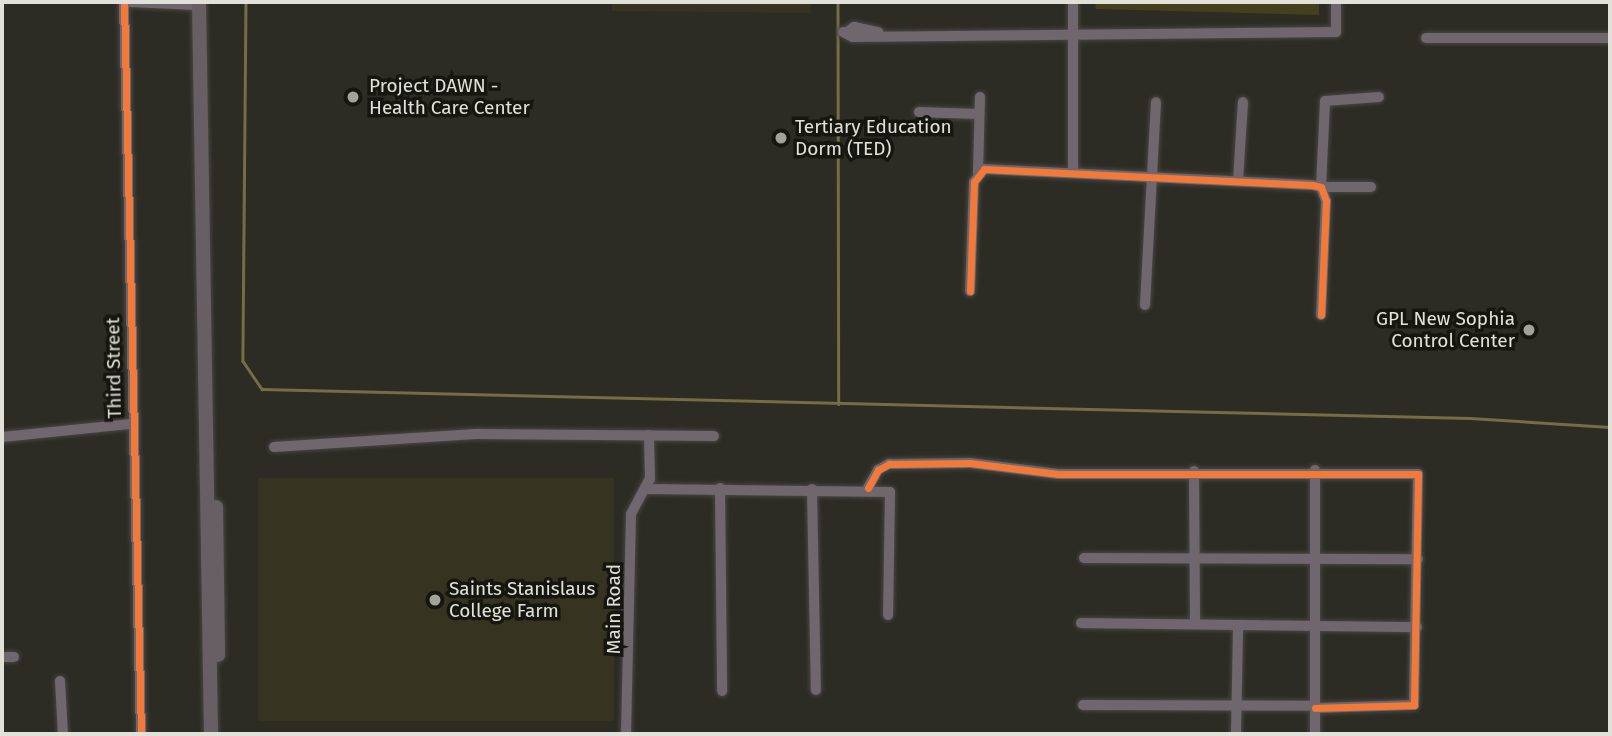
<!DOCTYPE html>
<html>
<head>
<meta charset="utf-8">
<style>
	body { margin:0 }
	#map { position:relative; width:1612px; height:736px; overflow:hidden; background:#2c2b24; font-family:"Fira Sans",sans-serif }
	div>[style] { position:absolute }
	.built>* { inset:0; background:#363321; transform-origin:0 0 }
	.green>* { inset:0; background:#443f1c }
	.stream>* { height:2.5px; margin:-1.25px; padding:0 1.25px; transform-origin:1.25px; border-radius:1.25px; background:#746d45 }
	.roads { filter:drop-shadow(0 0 2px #484742) drop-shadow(0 0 2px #484742) }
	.minor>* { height:10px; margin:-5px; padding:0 5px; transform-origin:5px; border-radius:5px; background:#70666e }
	.secondary>* { height:14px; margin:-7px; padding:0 7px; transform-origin:7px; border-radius:7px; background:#685f64 }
	.cycleway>* { height:7px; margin:-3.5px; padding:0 3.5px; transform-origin:3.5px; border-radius:3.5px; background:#f17a3a }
	.dots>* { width:19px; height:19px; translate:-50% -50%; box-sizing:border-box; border:4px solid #161610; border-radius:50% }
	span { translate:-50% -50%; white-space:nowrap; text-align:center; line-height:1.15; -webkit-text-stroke:7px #161610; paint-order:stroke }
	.poi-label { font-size:19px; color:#e2e1d9 }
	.left { translate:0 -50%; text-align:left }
	.right { translate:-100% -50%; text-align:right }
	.street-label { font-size:19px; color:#e2e1d9 }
	.frame { position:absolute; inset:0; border:4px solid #e2e1d9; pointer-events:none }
</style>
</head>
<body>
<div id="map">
	<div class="built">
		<i style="clip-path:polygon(612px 2px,811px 2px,811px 13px,612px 11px)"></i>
		<i style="left:258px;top:478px;width:356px;height:243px"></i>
	</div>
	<div class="green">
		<i style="clip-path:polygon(1095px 2px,1319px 2px,1319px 15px,1096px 9px)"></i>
	</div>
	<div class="stream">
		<i style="left:246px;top:2px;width:359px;rotate:90.5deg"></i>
		<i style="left:243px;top:361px;width:34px;rotate:56deg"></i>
		<i style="left:262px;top:389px;width:1208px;rotate:1.38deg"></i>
		<i style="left:1470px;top:418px;width:140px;rotate:3.7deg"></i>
		<i style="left:838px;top:2px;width:402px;rotate:89.9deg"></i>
	</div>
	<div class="roads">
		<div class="minor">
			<i style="left:124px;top:2px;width:732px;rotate:88.67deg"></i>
			<i style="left:130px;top:2px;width:68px;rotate:2.5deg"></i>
			<i style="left:1073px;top:2px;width:169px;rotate:90deg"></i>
			<i style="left:843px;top:32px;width:11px;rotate:27deg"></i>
			<i style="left:853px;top:37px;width:483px;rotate:-0.6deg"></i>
			<i style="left:1336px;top:32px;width:30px;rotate:-90deg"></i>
			<i style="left:847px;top:32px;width:9px;rotate:-36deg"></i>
			<i style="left:854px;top:27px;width:25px;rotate:12deg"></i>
			<i style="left:1426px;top:38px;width:184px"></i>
			<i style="left:919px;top:112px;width:58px;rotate:2deg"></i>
			<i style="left:978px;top:173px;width:76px;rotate:-88.5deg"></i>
			<i style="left:1238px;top:181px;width:79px;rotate:-86.4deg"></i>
			<i style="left:1371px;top:187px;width:50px;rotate:180deg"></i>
			<i style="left:1321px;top:187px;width:86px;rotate:-87.3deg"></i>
			<i style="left:1325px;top:101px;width:54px;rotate:-4.2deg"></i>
			<i style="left:970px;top:291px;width:109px;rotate:-87.9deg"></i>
			<i style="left:974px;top:182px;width:16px;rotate:-52deg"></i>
			<i style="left:984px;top:169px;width:328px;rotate:2.8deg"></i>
			<i style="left:1312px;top:185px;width:9px;rotate:13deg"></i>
			<i style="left:1321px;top:187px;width:15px;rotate:70deg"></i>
			<i style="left:1326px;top:201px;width:114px;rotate:92.5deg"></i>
			<i style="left:1145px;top:305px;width:203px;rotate:-86.9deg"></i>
			<i style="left:2px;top:437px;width:130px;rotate:-5.8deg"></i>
			<i style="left:274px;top:447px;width:202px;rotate:-3.7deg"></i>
			<i style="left:476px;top:434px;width:238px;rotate:0.5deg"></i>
			<i style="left:1315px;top:470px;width:264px;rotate:90deg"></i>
			<i style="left:1194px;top:471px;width:153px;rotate:89.6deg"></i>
			<i style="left:720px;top:488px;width:203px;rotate:89.4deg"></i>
			<i style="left:868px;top:488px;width:21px;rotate:-61deg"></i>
			<i style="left:878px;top:470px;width:13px;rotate:-29deg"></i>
			<i style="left:889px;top:464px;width:81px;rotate:-0.7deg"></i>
			<i style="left:970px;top:463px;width:89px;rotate:7.1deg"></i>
			<i style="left:1058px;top:474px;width:360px"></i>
			<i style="left:1418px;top:474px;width:231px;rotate:91deg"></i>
			<i style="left:1414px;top:705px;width:99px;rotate:178.3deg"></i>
			<i style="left:647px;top:489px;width:243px;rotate:0.7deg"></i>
			<i style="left:890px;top:492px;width:123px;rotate:90.9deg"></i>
			<i style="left:812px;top:489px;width:201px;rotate:88.9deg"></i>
			<i style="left:1084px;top:558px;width:334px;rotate:0.2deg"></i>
			<i style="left:1081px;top:623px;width:336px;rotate:0.7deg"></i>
			<i style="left:2px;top:657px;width:12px"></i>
			<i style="left:60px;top:681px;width:53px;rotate:86.8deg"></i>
			<i style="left:1083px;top:705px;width:232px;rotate:0.2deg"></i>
			<i style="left:626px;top:734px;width:220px;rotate:-88.7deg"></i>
			<i style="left:631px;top:514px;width:40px;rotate:-62deg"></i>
			<i style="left:650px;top:479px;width:44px;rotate:-91.3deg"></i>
			<i style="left:1236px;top:734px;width:109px;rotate:-88.9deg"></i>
		</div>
		<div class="secondary">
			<i style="left:199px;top:2px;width:732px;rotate:89.06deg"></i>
			<i style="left:216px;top:507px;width:148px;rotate:89.2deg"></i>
		</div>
	</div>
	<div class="cycleway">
		<i style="left:124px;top:2px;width:732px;rotate:88.67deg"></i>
		<i style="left:970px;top:291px;width:109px;rotate:-87.9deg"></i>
		<i style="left:974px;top:182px;width:16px;rotate:-52deg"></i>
		<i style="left:984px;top:169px;width:328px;rotate:2.8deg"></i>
		<i style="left:1312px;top:185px;width:9px;rotate:13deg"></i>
		<i style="left:1321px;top:187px;width:15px;rotate:70deg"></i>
		<i style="left:1326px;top:201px;width:114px;rotate:92.5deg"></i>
		<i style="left:868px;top:488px;width:21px;rotate:-61deg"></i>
		<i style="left:878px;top:470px;width:13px;rotate:-29deg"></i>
		<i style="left:889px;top:464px;width:81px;rotate:-0.7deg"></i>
		<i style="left:970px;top:463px;width:89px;rotate:7.1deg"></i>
		<i style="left:1058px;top:474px;width:360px"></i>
		<i style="left:1418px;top:474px;width:231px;rotate:91deg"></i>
		<i style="left:1414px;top:705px;width:99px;rotate:178.3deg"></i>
	</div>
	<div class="dots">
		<i style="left:353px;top:97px;background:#a2a19a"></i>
		<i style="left:781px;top:138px;background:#a2a19a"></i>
		<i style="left:1529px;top:330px;background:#a2a19a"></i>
		<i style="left:435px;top:600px;background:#a2a19a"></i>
	</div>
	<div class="poi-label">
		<span class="left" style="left:369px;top:97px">Project DAWN -<br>Health Care Center</span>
		<span class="left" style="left:795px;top:138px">Tertiary Education<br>Dorm (TED)</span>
		<span class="right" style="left:1515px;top:330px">GPL New Sophia<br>Control Center</span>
		<span class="left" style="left:449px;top:600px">Saints Stanislaus<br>College Farm</span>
	</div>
	<div class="street-label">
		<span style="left:114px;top:368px;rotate:-91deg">Third Street</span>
		<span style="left:614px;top:609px;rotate:-90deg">Main Road</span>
	</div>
	<div class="frame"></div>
</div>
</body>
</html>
